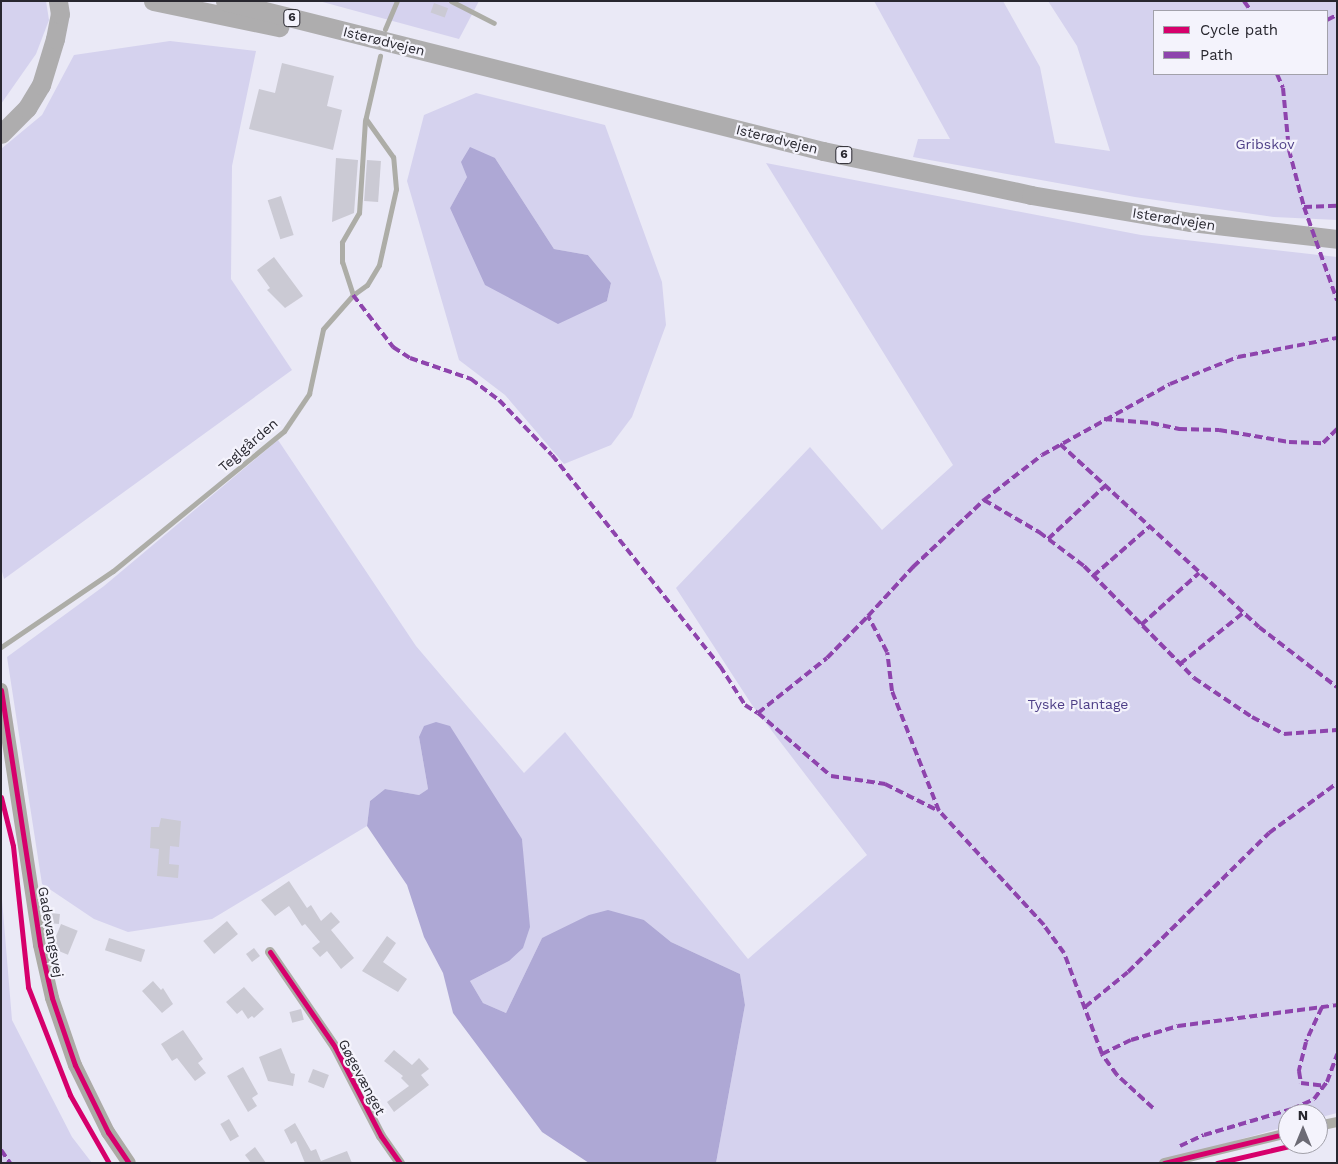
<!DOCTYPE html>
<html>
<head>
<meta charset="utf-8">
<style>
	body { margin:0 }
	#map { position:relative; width:1338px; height:1164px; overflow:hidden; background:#eae9f6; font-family:"Work Sans",sans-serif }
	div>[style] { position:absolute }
	.green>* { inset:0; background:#d5d2ee }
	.water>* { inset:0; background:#aea8d5 }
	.building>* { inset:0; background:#cbcad4; transform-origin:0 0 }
	.lane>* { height:5px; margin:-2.5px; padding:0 2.5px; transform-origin:2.5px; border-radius:2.5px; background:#adada7 }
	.street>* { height:10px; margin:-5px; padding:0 5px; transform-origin:5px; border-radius:5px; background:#adada7 }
	.secondary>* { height:14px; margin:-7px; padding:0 7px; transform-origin:7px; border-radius:7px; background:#acaba6 }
	.highway>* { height:19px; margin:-9.5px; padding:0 9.5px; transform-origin:9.5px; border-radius:9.5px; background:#aeadae }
	.quiet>* { height:4px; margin-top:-2px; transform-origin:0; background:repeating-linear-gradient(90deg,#8e44ad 0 8px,transparent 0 12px) }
	.cycleway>* { height:5px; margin:-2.5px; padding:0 2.5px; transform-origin:2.5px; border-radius:2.5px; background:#d6006c }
	span { translate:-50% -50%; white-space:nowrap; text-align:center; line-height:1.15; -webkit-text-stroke:4.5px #f4f3fc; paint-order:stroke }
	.shield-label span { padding:1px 4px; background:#f4f3fc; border:1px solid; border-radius:4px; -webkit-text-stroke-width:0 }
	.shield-label { font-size:12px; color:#28272f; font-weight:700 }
	.street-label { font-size:14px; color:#28272f }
	.park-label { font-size:14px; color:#4d3e86 }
	.frame { position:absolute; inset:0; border:2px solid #28272f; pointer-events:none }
	.legend { position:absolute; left:1153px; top:10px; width:175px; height:65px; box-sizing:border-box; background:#f4f3fc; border:1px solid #a2a1aa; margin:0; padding:6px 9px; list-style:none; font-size:15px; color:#28272f }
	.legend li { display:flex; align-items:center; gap:10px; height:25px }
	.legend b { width:25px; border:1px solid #a2a1aa }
	.north { position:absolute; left:1278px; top:1104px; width:50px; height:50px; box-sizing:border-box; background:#f4f3fc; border:1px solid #a2a1aa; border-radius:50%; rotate:0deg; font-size:14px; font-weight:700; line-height:20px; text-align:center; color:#28272f }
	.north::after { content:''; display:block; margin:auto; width:18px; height:22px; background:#6c6b75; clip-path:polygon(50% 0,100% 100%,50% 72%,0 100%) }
</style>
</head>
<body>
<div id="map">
	<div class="green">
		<i style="clip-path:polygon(1px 1px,46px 1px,49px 20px,36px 54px,1px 104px)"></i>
		<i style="clip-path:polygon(319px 1px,479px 1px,459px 39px)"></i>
		<i style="clip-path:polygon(evenodd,874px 1px,1003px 1px,1040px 67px,1055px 143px,1110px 151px,1077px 46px,1048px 1px,1337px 1px,1337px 220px,1274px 217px,1135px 197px,913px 157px,918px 139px,950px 139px,874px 1px,1327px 11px,1327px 74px,1154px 74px,1154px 11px,1327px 11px)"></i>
		<i style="clip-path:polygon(170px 41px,256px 51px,232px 166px,231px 279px,292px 370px,4px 579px,1px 568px,1px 149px,42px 115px,74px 55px)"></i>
		<i style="clip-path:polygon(evenodd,476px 93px,605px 125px,662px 282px,666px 325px,632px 417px,611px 445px,564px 464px,505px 395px,459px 360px,407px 181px,424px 115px,476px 93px,495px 158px,554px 249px,588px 255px,611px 283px,607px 301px,450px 208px,467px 177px,495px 158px)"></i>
		<i style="clip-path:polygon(766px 163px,1141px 235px,1337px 257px,1337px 1113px,1318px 1118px,1318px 1114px,1288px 1114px,1288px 1126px,1156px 1163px,716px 1163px,745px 1005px,740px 974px,671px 942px,644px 920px,542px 938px,506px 1013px,483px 1003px,470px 981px,509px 961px,524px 879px,522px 839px,419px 737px,428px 789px,419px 795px,385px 789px,370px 801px,367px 826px,212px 919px,128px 932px,94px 919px,42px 884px,7px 657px,104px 586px,278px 440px,416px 646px,524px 773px,565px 732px,748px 959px,867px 855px,752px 705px,676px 588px,810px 447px,882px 530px,953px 465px)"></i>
		<i style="clip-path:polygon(1px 887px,12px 1020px,72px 1137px,92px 1163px,1px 1163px)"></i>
	</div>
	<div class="water">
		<i style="clip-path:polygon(470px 147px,495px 158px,554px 249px,588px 255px,611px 283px,607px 301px,558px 324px,485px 285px,450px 208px,467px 177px,461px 162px)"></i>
		<i style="clip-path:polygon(436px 722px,450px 726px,522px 839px,530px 927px,523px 948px,509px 961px,470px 981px,483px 1003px,506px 1013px,542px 938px,589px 915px,608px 910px,644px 920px,671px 942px,740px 974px,745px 1005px,716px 1163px,589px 1163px,542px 1132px,453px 1013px,443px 973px,424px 937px,407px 885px,367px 826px,370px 801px,385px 789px,419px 795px,428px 789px,419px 737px,424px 726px)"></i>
	</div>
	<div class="building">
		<i style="left:434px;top:3px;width:15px;height:10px;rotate:20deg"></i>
		<i style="clip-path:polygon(282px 63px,334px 76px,327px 106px,342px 110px,333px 150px,249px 129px,259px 89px,275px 93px)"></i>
		<i style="clip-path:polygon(336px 158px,358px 160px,354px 213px,332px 222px)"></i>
		<i style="left:367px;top:160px;width:14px;height:41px;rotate:4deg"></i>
		<i style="left:281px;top:196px;width:41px;height:14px;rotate:72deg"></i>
		<i style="clip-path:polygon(274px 257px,303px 296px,285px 308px,267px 290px,270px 288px,257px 270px)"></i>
		<i style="clip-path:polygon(161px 818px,181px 821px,179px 847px,170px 846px,169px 864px,179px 865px,178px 878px,157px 876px,159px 849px,150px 848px,151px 827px,159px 827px)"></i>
		<i style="clip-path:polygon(289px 881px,307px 908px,311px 905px,321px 921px,331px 912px,340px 922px,331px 930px,354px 958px,341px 969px,327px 951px,320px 957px,312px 948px,320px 942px,305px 924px,302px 926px,289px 906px,275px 916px,261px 900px)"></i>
		<i style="left:50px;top:913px;width:10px;height:10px;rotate:6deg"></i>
		<i style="left:227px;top:921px;width:17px;height:31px;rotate:50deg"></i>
		<i style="left:61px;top:924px;width:18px;height:26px;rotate:22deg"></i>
		<i style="clip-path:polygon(387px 936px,396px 943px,383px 962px,407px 979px,398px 992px,362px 971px)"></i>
		<i style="left:109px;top:938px;width:38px;height:13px;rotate:18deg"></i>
		<i style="left:254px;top:948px;width:10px;height:10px;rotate:53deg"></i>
		<i style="clip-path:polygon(153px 981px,161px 990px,163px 988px,173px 1004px,162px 1013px,142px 991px)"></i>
		<i style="clip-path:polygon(244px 987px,264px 1009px,254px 1018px,252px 1016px,248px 1019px,242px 1010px,237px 1014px,226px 1002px)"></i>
		<i style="left:301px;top:1009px;width:11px;height:12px;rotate:75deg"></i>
		<i style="clip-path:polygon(183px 1030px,203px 1059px,198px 1063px,206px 1073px,195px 1081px,177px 1058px,172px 1061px,161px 1044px)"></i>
		<i style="clip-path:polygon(281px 1048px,291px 1073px,295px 1074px,293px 1086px,268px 1081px,259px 1057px)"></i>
		<i style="clip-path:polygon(394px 1050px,412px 1065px,419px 1058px,429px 1069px,421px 1075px,429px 1085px,394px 1112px,387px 1102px,409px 1086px,401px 1078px,403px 1076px,384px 1061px)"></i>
		<i style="clip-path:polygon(243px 1067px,258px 1094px,252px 1098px,257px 1106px,248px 1112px,227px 1076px)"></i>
		<i style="left:313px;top:1069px;width:17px;height:14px;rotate:21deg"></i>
		<i style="left:229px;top:1119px;width:20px;height:10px;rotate:60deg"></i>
		<i style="clip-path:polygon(295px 1123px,311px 1151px,316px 1149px,321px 1161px,347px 1151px,352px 1163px,305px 1163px,296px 1141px,291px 1144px,284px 1130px)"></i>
		<i style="clip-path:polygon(255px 1147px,266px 1163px,251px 1163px,245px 1155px)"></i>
	</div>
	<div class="lane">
		<i style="left:451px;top:1px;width:48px;rotate:27.1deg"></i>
		<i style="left:385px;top:29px;width:30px;rotate:-67deg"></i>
		<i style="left:353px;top:295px;width:17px;rotate:-36deg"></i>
		<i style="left:367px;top:285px;width:23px;rotate:-59deg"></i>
		<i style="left:379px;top:265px;width:78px;rotate:-77.4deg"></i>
		<i style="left:396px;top:189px;width:32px;rotate:-95deg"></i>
		<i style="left:393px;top:157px;width:47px;rotate:-125.4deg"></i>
		<i style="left:1px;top:647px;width:135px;rotate:-34.2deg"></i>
		<i style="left:113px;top:571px;width:221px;rotate:-39.3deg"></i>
		<i style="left:284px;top:431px;width:45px;rotate:-56deg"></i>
		<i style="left:309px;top:394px;width:66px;rotate:-77.8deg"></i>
		<i style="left:323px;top:329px;width:45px;rotate:-48.6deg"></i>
		<i style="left:353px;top:295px;width:35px;rotate:-108deg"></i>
		<i style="left:342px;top:262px;width:20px;rotate:-90deg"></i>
		<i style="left:342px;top:242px;width:34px;rotate:-60deg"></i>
		<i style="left:359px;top:213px;width:92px;rotate:-86.3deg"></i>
		<i style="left:365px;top:121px;width:67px;rotate:-77deg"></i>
	</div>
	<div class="street">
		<i style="left:270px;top:952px;width:115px;rotate:55.6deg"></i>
		<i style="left:335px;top:1047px;width:100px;rotate:62.7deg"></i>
		<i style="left:381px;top:1136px;width:33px;rotate:55deg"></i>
		<i style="left:1318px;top:1126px;width:19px;rotate:-12deg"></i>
		<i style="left:1164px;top:1163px;width:128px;rotate:-13.6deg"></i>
	</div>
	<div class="secondary">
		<i style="left:1px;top:690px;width:258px;rotate:81.3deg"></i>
		<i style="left:40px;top:945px;width:54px;rotate:77.2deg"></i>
		<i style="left:52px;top:998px;width:71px;rotate:71.1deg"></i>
		<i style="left:75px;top:1065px;width:75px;rotate:63.8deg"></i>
		<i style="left:108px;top:1132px;width:37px;rotate:56deg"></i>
	</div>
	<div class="highway">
		<i style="left:153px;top:1px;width:129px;rotate:11.7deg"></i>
		<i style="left:225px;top:1px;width:617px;rotate:14.08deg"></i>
		<i style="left:823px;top:151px;width:213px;rotate:11.9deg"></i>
		<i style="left:1031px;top:195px;width:162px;rotate:9.6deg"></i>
		<i style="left:1191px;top:222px;width:147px;rotate:6.6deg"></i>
		<i style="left:1px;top:134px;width:37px;rotate:-45deg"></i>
		<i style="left:27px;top:108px;width:27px;rotate:-59deg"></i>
		<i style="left:41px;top:85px;width:48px;rotate:-73.1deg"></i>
		<i style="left:55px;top:39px;width:25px;rotate:-79deg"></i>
		<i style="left:60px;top:14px;width:13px;rotate:-99deg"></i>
	</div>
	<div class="quiet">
		<i style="left:1244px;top:1px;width:12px;rotate:55deg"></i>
		<i style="left:1327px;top:20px;width:11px;rotate:-27deg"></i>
		<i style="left:1277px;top:74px;width:15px;rotate:67deg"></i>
		<i style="left:1283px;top:88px;width:62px;rotate:84.5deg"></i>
		<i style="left:1289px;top:150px;width:59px;rotate:75.3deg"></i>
		<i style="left:1304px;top:207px;width:99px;rotate:70.5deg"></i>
		<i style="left:1304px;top:207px;width:33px;rotate:-2deg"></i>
		<i style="left:353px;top:295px;width:66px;rotate:52.4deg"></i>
		<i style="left:393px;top:347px;width:20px;rotate:33deg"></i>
		<i style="left:410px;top:358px;width:65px;rotate:19deg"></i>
		<i style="left:471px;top:379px;width:35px;rotate:37deg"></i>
		<i style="left:499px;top:400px;width:76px;rotate:46.1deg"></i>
		<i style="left:552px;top:455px;width:270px;rotate:51.5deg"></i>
		<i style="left:720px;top:666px;width:46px;rotate:57.3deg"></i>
		<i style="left:745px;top:705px;width:15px;rotate:32deg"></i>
		<i style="left:758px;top:713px;width:88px;rotate:-38.6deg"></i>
		<i style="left:827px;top:658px;width:59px;rotate:-45.7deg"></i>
		<i style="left:1104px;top:419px;width:47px;rotate:4.9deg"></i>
		<i style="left:1151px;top:423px;width:29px;rotate:12deg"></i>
		<i style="left:1179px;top:429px;width:40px;rotate:1.4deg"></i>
		<i style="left:1219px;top:430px;width:71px;rotate:9.7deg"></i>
		<i style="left:1289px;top:442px;width:34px;rotate:2deg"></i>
		<i style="left:1323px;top:443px;width:20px;rotate:-45deg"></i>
		<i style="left:1060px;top:444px;width:270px;rotate:42.6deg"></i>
		<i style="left:1259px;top:627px;width:98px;rotate:37.6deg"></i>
		<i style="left:984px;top:500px;width:64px;rotate:30.2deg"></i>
		<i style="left:1039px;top:532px;width:56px;rotate:37.1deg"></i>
		<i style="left:1084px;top:566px;width:157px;rotate:45.5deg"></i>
		<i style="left:1194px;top:678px;width:70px;rotate:33.9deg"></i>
		<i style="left:1252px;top:717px;width:36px;rotate:28deg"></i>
		<i style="left:1284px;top:734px;width:53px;rotate:-4.3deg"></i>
		<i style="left:1048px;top:539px;width:78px;rotate:-42.9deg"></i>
		<i style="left:1093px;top:576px;width:74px;rotate:-41.2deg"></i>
		<i style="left:1141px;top:625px;width:78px;rotate:-41.9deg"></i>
		<i style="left:1180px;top:664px;width:81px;rotate:-39deg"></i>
		<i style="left:758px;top:713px;width:96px;rotate:40.8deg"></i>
		<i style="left:831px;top:776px;width:55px;rotate:8.4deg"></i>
		<i style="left:885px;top:784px;width:60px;rotate:26.6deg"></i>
		<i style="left:1085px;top:1007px;width:55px;rotate:-39.1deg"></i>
		<i style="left:1128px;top:972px;width:198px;rotate:-44.6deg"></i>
		<i style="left:1269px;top:833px;width:84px;rotate:-36.3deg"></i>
		<i style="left:1322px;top:1007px;width:38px;rotate:115deg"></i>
		<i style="left:1306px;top:1042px;width:30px;rotate:104deg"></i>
		<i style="left:1299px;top:1071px;width:12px;rotate:81deg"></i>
		<i style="left:1301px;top:1083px;width:23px;rotate:7deg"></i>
		<i style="left:1102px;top:1054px;width:32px;rotate:-26deg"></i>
		<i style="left:1131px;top:1040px;width:49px;rotate:-16.6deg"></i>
		<i style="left:1178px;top:1026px;width:160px;rotate:-7.5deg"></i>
		<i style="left:1153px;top:1108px;width:49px;rotate:-137.5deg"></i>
		<i style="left:1117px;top:1075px;width:26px;rotate:-126deg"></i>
		<i style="left:1102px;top:1054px;width:108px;rotate:-110.6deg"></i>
		<i style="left:1064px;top:953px;width:34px;rotate:-126deg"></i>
		<i style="left:1044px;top:925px;width:155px;rotate:-132.6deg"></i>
		<i style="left:939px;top:811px;width:129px;rotate:-111.4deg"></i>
		<i style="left:892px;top:691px;width:39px;rotate:-97deg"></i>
		<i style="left:887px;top:652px;width:41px;rotate:-117.8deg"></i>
		<i style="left:868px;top:616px;width:67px;rotate:-47.4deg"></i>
		<i style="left:913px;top:567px;width:98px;rotate:-43.3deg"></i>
		<i style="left:984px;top:500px;width:73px;rotate:-37.8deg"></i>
		<i style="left:1042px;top:455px;width:146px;rotate:-29deg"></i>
		<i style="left:1170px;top:384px;width:73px;rotate:-21.7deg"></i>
		<i style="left:1238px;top:357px;width:101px;rotate:-10.9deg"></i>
		<i style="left:1180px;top:1146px;width:26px;rotate:-25deg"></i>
		<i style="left:1204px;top:1135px;width:92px;rotate:-16.5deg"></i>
		<i style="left:1292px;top:1109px;width:24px;rotate:-24deg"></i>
		<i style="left:1314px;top:1099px;width:21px;rotate:-53deg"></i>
		<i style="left:1327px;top:1082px;width:30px;rotate:-70deg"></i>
		<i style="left:1px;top:1150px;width:16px;rotate:55deg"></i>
	</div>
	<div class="cycleway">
		<i style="left:1px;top:690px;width:258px;rotate:81.3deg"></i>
		<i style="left:40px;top:945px;width:54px;rotate:77.2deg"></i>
		<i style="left:52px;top:998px;width:71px;rotate:71.1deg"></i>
		<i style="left:75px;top:1065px;width:75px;rotate:63.8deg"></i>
		<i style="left:108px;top:1132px;width:37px;rotate:56deg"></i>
		<i style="left:1px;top:797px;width:50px;rotate:76.2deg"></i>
		<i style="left:13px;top:846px;width:142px;rotate:83.9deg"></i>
		<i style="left:28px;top:987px;width:116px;rotate:68.7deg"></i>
		<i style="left:70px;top:1095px;width:78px;rotate:60.2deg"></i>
		<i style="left:270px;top:952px;width:115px;rotate:55.6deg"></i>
		<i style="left:335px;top:1047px;width:100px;rotate:62.7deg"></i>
		<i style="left:381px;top:1136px;width:33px;rotate:55deg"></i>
		<i style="left:1164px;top:1163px;width:128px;rotate:-13.6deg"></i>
		<i style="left:1217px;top:1163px;width:83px;rotate:-13.2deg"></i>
	</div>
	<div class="shield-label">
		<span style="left:292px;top:18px">6</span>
		<span style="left:844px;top:155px">6</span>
	</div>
	<div class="street-label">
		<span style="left:384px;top:41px;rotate:14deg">Isterødvejen</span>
		<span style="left:777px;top:139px;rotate:14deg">Isterødvejen</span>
		<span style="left:1174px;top:219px;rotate:9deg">Isterødvejen</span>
		<span style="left:248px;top:445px;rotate:-41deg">Teglgården</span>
		<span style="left:51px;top:932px;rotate:80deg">Gadevangsvej</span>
		<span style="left:362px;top:1077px;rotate:62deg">Gøgevænget</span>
	</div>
	<div class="park-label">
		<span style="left:1265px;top:144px">Gribskov</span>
		<span style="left:1078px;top:704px">Tyske Plantage</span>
	</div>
	<div class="frame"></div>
	<ul class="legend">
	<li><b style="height:6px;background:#d6006c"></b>Cycle path</li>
	<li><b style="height:6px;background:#8e44ad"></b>Path</li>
	</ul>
	<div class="north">N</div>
</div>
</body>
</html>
